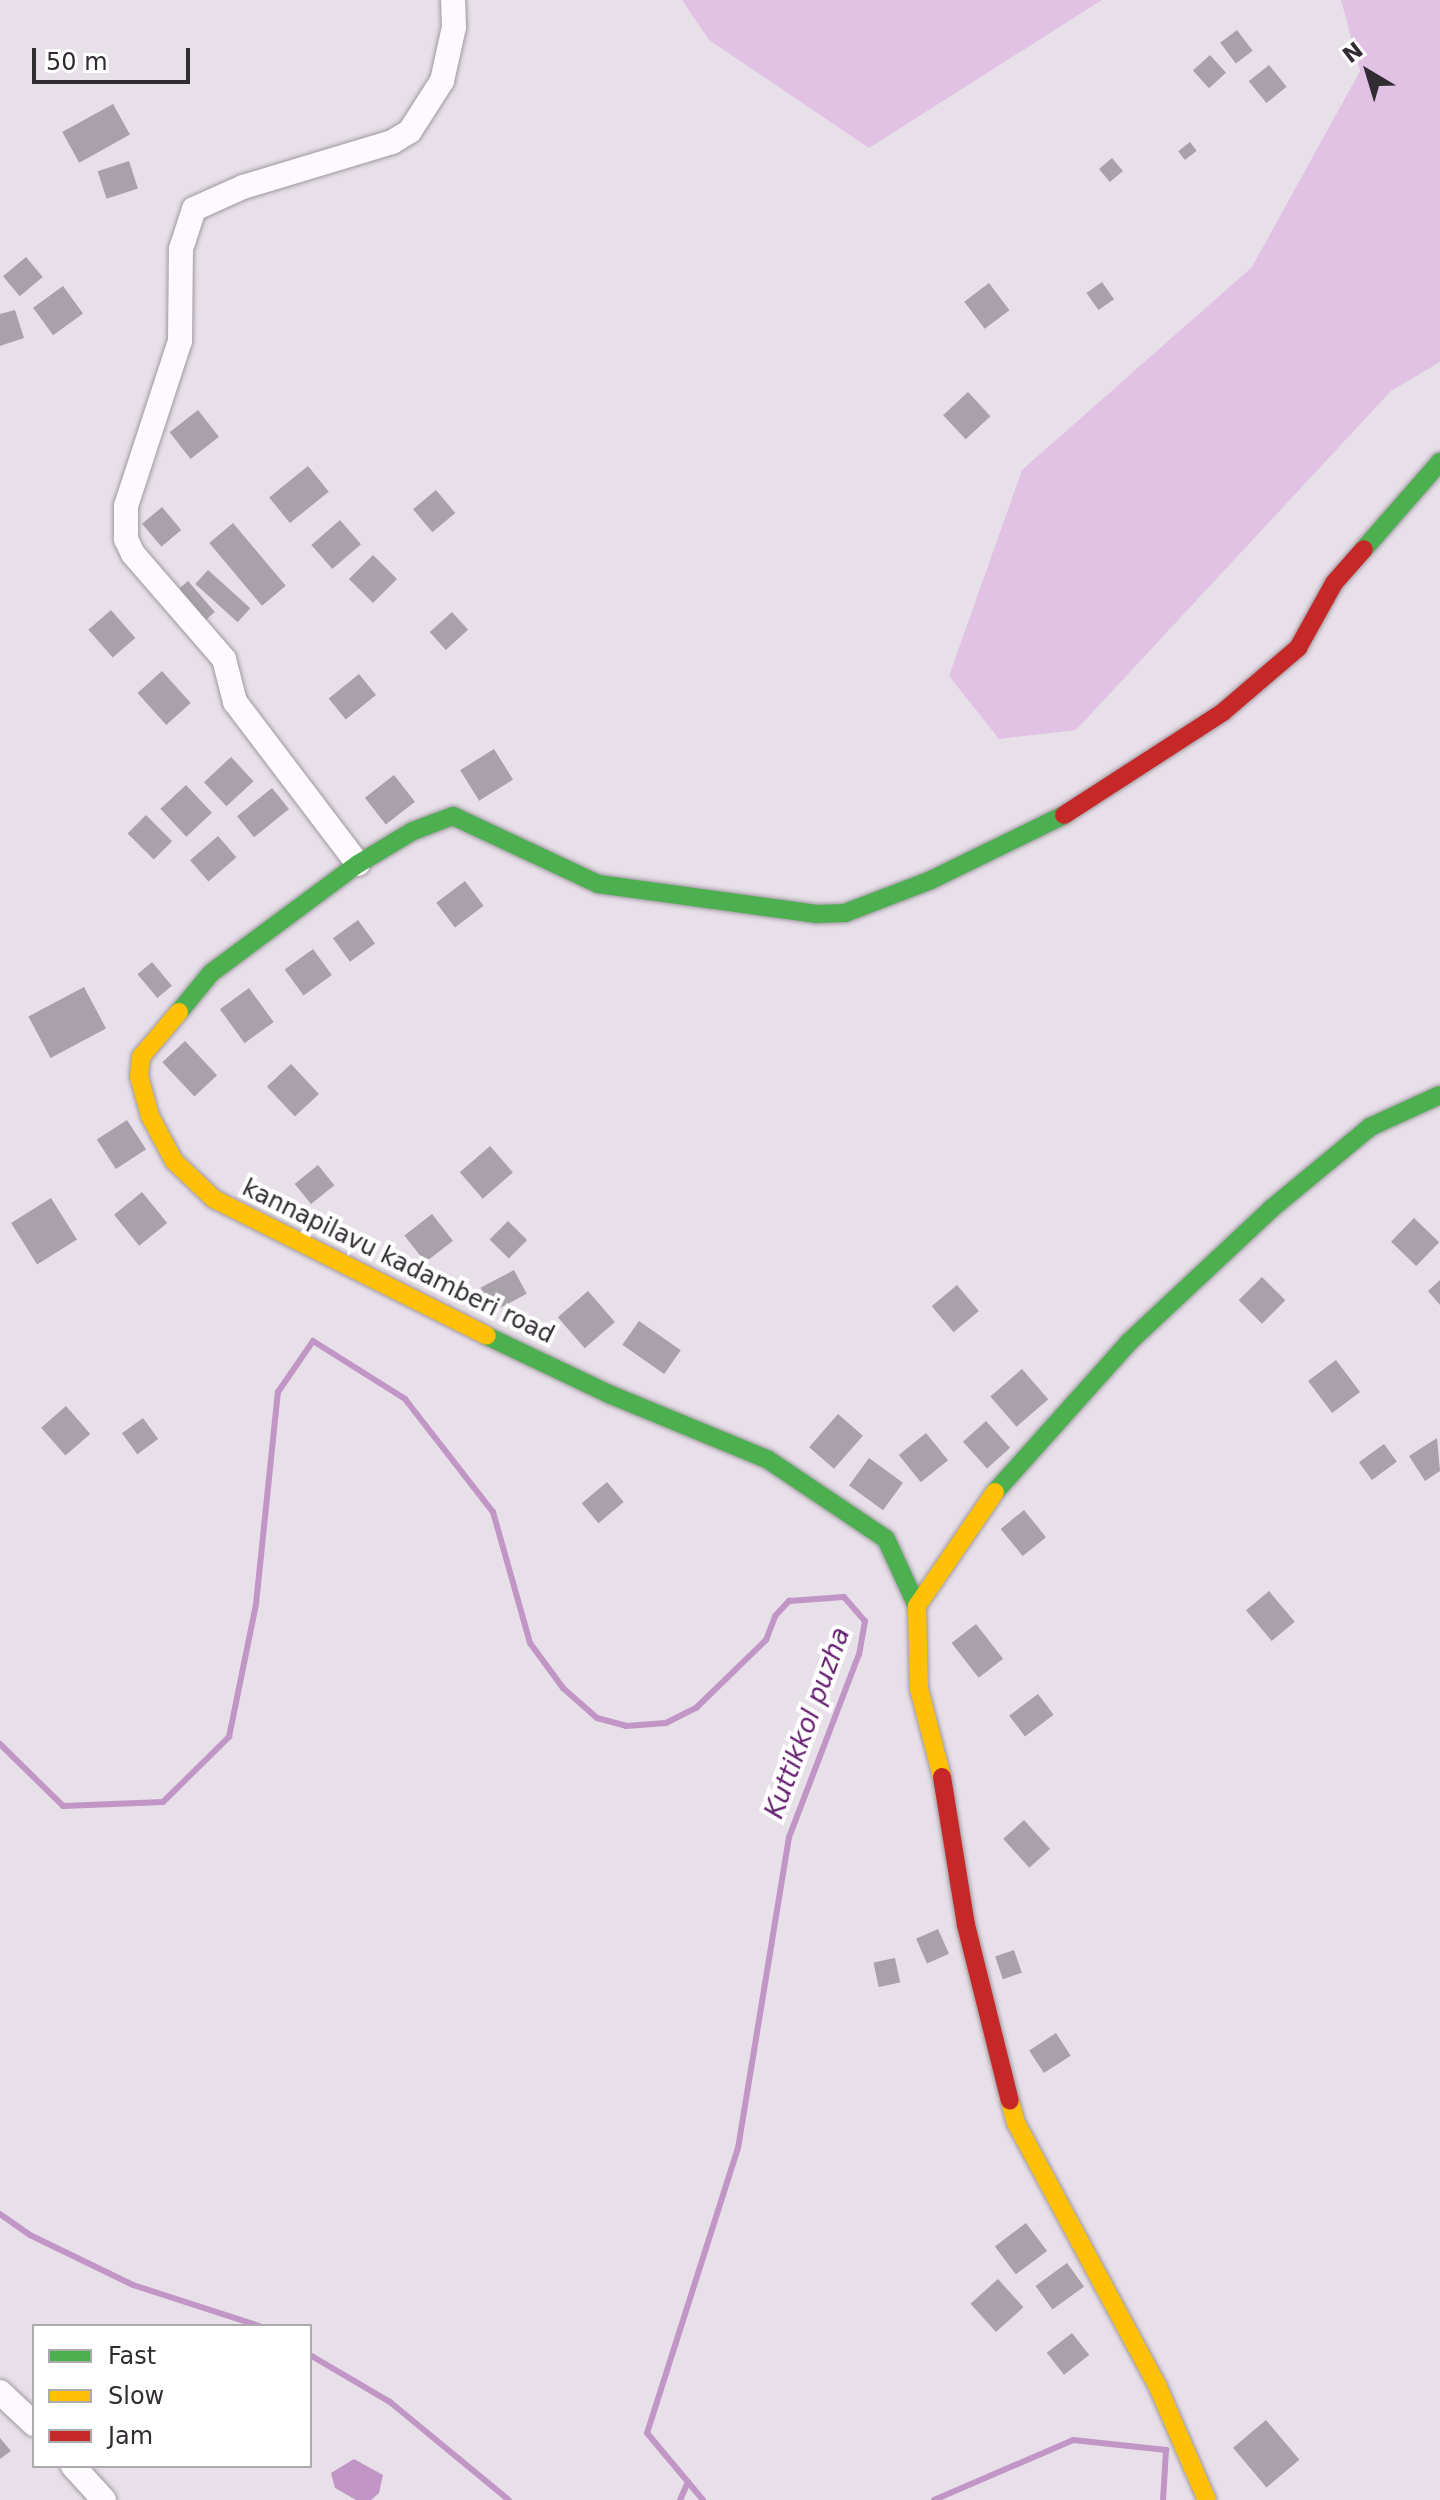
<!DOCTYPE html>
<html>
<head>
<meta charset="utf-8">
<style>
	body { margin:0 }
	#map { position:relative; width:1440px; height:2500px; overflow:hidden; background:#e8e0e9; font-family:"DejaVu Sans",sans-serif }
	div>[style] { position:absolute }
	.green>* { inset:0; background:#e1c2e5 }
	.water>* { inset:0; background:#c196c7 }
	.stream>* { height:6px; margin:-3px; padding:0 3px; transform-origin:3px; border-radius:3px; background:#c196c7 }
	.building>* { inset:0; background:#a8a1a9; transform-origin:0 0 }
	.roads { filter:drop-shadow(0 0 2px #9e989f) drop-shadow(0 0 2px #9e989f) }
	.street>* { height:24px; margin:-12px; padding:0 12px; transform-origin:12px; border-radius:12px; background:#fcfafc }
	.fast>* { height:18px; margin:-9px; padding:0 9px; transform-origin:9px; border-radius:9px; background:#4caf50 }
	.slow>* { height:18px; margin:-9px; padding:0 9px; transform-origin:9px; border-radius:9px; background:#ffc107 }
	.jam>* { height:18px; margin:-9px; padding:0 9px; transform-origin:9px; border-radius:9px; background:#c62828 }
	span { translate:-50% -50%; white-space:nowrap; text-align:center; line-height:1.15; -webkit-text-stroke:8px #fff; paint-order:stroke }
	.street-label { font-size:24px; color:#312b32 }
	.water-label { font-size:26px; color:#641e6f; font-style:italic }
	.legend { position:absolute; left:32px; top:2324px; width:280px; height:144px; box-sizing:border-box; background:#fff; border:2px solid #adaaad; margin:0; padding:10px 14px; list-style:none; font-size:24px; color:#312b32 }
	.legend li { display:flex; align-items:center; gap:16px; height:40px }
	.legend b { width:40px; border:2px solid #adaaad }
	.north { position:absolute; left:1328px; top:32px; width:80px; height:80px; -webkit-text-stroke:6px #fff; paint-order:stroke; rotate:322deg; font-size:22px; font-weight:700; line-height:32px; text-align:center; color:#312b32 }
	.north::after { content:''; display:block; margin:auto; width:28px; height:36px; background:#312b32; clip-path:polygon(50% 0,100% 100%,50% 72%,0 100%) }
	.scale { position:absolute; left:32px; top:48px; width:158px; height:36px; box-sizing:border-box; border:4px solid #312b32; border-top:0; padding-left:10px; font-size:24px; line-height:28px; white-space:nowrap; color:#312b32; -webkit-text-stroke:6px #fff; paint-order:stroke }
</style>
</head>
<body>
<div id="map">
	<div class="green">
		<i style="clip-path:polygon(682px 0,1102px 0,869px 148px,709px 40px)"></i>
		<i style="clip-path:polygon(1341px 0,1440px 0,1440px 362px,1391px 391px,1076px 730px,999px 739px,949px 676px,1022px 470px,1252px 267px,1360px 71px)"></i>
	</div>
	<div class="water">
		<i style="clip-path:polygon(354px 2459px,383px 2475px,379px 2493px,371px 2500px,356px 2500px,335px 2488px,331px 2473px)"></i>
	</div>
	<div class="stream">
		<i style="left:0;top:1744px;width:88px;rotate:44.5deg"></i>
		<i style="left:63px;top:1806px;width:100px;rotate:-2.3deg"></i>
		<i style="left:163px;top:1802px;width:93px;rotate:-44.6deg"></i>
		<i style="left:229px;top:1737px;width:136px;rotate:-78.5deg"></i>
		<i style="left:256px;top:1604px;width:213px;rotate:-84.1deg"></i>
		<i style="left:278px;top:1392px;width:62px;rotate:-55.5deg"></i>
		<i style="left:313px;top:1341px;width:109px;rotate:32.2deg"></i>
		<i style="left:405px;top:1399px;width:143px;rotate:52.1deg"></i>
		<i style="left:493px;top:1512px;width:136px;rotate:74.2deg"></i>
		<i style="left:530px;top:1643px;width:56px;rotate:53.7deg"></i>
		<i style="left:563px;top:1688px;width:45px;rotate:41.4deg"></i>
		<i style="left:597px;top:1718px;width:30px;rotate:15deg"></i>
		<i style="left:626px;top:1726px;width:40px;rotate:-4.3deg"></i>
		<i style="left:666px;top:1723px;width:34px;rotate:-27deg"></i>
		<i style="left:696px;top:1708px;width:98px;rotate:-44.2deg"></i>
		<i style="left:766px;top:1640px;width:26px;rotate:-69deg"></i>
		<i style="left:775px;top:1616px;width:21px;rotate:-47deg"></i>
		<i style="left:789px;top:1601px;width:55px;rotate:-4.2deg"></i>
		<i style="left:844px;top:1597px;width:32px;rotate:49deg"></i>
		<i style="left:865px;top:1621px;width:34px;rotate:100deg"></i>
		<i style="left:859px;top:1654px;width:196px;rotate:110.9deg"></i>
		<i style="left:789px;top:1837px;width:315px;rotate:99.3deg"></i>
		<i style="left:738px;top:2148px;width:299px;rotate:107.7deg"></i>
		<i style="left:647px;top:2433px;width:87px;rotate:50.1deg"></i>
		<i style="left:0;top:2214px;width:37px;rotate:35deg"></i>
		<i style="left:30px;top:2235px;width:114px;rotate:25.9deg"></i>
		<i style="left:133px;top:2285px;width:133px;rotate:18deg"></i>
		<i style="left:310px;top:2355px;width:93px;rotate:30.4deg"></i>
		<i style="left:390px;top:2402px;width:154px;rotate:39.5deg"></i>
		<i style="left:680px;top:2500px;width:20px;rotate:-66deg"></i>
		<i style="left:934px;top:2500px;width:151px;rotate:-23.3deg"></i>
		<i style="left:1073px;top:2440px;width:94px;rotate:6.1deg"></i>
		<i style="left:1166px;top:2450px;width:50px;rotate:93.4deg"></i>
	</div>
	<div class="building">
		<i style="left:1237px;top:30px;width:26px;height:21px;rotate:53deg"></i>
		<i style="left:1210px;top:55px;width:24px;height:23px;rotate:48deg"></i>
		<i style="left:1269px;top:65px;width:28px;height:26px;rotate:51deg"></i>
		<i style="left:113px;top:104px;width:35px;height:58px;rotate:61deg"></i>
		<i style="left:1190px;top:142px;width:11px;height:15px;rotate:52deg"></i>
		<i style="left:1112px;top:158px;width:17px;height:17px;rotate:50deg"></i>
		<i style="left:129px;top:161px;width:29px;height:33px;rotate:72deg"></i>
		<i style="left:26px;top:257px;width:26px;height:30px;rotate:50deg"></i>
		<i style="left:1102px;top:282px;width:21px;height:19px;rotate:55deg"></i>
		<i style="left:989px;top:283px;width:34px;height:31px;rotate:53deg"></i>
		<i style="left:63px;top:286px;width:34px;height:37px;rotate:54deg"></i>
		<i style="clip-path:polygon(15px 310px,24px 338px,0 346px,0 314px)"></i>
		<i style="left:968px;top:392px;width:33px;height:34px;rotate:47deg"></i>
		<i style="left:198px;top:410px;width:34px;height:36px;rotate:52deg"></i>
		<i style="left:308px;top:466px;width:33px;height:50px;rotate:51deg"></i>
		<i style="left:436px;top:490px;width:30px;height:30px;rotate:50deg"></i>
		<i style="left:162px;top:507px;width:30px;height:26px;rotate:50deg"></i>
		<i style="left:340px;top:520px;width:32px;height:38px;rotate:49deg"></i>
		<i style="left:233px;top:523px;width:82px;height:31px;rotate:50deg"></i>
		<i style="left:373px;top:555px;width:34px;height:34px;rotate:45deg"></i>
		<i style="left:208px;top:570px;width:57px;height:19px;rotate:42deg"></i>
		<i style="left:188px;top:581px;width:41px;height:20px;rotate:49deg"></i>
		<i style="left:111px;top:610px;width:37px;height:30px;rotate:49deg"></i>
		<i style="left:452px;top:612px;width:24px;height:30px;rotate:48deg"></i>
		<i style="left:162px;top:671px;width:43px;height:33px;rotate:48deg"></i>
		<i style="left:359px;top:674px;width:27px;height:39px;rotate:51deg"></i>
		<i style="left:494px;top:749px;width:36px;height:40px;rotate:58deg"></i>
		<i style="left:231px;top:757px;width:33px;height:37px;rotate:47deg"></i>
		<i style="left:394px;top:775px;width:34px;height:37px;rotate:52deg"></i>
		<i style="left:186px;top:785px;width:38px;height:35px;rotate:47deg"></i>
		<i style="left:272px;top:788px;width:27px;height:45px;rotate:51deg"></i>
		<i style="left:146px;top:815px;width:37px;height:26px;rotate:45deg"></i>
		<i style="left:218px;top:836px;width:28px;height:37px;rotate:49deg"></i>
		<i style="left:465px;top:881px;width:31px;height:36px;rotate:53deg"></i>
		<i style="left:358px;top:920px;width:29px;height:31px;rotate:54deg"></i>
		<i style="left:313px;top:949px;width:32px;height:35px;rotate:54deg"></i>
		<i style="left:152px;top:962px;width:31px;height:19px;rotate:50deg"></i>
		<i style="left:84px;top:987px;width:47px;height:63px;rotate:62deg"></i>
		<i style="left:249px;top:988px;width:42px;height:36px;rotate:54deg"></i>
		<i style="left:185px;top:1041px;width:47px;height:31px;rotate:47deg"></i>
		<i style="left:291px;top:1064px;width:41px;height:33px;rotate:47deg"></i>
		<i style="left:127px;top:1120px;width:35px;height:36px;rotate:57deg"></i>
		<i style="left:490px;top:1146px;width:35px;height:40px;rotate:49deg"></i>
		<i style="left:318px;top:1165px;width:26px;height:30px;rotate:51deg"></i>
		<i style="left:142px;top:1192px;width:40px;height:36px;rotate:51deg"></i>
		<i style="left:51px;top:1198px;width:49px;height:47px;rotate:58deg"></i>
		<i style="left:432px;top:1214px;width:34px;height:35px;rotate:52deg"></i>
		<i style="left:1414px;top:1218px;width:35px;height:33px;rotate:44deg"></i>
		<i style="left:508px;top:1221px;width:27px;height:26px;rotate:45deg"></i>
		<i style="left:514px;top:1270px;width:27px;height:38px;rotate:62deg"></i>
		<i style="left:1262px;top:1277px;width:33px;height:33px;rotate:45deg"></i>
		<i style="clip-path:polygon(1440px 1280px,1440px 1305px,1428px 1291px)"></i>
		<i style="left:957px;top:1285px;width:34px;height:33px;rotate:50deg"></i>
		<i style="left:588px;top:1291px;width:41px;height:40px;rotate:49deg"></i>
		<i style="left:639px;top:1321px;width:51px;height:29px;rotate:35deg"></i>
		<i style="left:1336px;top:1360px;width:40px;height:35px;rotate:53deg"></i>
		<i style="left:1022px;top:1369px;width:40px;height:42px;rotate:49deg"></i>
		<i style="left:66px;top:1406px;width:37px;height:33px;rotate:49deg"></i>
		<i style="left:838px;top:1414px;width:33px;height:44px;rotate:41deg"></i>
		<i style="left:143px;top:1418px;width:26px;height:26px;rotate:54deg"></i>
		<i style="left:986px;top:1421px;width:36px;height:31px;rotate:48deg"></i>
		<i style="left:926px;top:1433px;width:35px;height:35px;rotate:51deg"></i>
		<i style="clip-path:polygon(1437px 1438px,1440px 1471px,1425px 1481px,1409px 1456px)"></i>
		<i style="left:1384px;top:1444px;width:22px;height:31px;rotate:54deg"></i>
		<i style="left:869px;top:1458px;width:42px;height:34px;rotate:36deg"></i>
		<i style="left:607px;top:1482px;width:26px;height:33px;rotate:50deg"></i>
		<i style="left:1024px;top:1510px;width:35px;height:30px;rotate:51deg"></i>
		<i style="left:1269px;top:1591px;width:40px;height:30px;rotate:50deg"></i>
		<i style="left:976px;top:1624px;width:44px;height:31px;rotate:52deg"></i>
		<i style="left:1038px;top:1694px;width:26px;height:36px;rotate:53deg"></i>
		<i style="left:1024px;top:1820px;width:39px;height:28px;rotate:48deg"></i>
		<i style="left:938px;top:1929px;width:27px;height:24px;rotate:66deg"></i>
		<i style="left:1014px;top:1950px;width:24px;height:20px;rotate:71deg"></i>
		<i style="left:895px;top:1958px;width:25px;height:22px;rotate:78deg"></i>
		<i style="left:1056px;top:2033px;width:27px;height:32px;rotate:57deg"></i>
		<i style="left:1026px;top:2223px;width:35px;height:39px;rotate:53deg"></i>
		<i style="left:1067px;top:2263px;width:29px;height:39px;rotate:54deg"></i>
		<i style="left:998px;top:2279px;width:38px;height:37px;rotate:48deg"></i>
		<i style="left:1072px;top:2333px;width:28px;height:32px;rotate:52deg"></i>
		<i style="left:1266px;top:2420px;width:52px;height:43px;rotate:50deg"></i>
		<i style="clip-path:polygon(0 2438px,11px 2451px,0 2459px)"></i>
	</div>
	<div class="roads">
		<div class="street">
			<i style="left:358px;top:864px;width:203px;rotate:-127.2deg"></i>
			<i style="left:235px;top:702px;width:44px;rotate:-104.3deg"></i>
			<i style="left:224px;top:659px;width:139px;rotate:-130.9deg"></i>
			<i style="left:133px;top:554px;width:17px;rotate:-115deg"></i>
			<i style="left:126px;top:539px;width:33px;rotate:-90deg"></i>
			<i style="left:126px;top:506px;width:174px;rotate:-71.9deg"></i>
			<i style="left:180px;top:341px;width:92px;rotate:-89.4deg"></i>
			<i style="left:181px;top:249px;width:42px;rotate:-72deg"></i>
			<i style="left:194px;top:209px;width:54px;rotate:-24.2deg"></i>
			<i style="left:243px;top:187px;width:156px;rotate:-16.8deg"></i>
			<i style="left:392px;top:142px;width:21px;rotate:-31deg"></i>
			<i style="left:410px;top:131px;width:59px;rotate:-57.4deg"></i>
			<i style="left:442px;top:81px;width:55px;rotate:-77.5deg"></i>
			<i style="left:454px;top:27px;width:27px;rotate:-92deg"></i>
			<i style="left:0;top:2392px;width:47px;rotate:43.3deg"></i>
			<i style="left:73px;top:2466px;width:46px;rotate:47.6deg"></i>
		</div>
		<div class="fast">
			<i style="left:1364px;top:549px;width:116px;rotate:-48.9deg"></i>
			<i style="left:179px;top:1012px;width:50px;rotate:-50.6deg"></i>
			<i style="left:211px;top:973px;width:183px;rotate:-36.6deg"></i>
			<i style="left:358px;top:864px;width:64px;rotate:-31deg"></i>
			<i style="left:413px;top:831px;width:43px;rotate:-20.6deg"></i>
			<i style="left:453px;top:816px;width:160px;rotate:25.1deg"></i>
			<i style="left:598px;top:884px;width:221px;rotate:7.8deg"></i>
			<i style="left:817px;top:914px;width:28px;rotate:-2deg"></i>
			<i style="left:845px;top:913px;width:92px;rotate:-21deg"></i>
			<i style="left:931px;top:880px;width:148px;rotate:-26deg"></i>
			<i style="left:487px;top:1336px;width:135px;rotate:25.4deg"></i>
			<i style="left:609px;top:1394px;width:171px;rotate:22.4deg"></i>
			<i style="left:767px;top:1459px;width:143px;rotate:33.9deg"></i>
			<i style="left:886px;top:1539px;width:74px;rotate:65.2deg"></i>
			<i style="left:995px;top:1492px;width:200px;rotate:-48.2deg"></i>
			<i style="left:1128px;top:1343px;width:196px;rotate:-43.1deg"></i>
			<i style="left:1271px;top:1209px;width:129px;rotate:-39.6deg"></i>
			<i style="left:1370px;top:1127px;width:77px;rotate:-24.6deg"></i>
		</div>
		<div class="slow">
			<i style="left:179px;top:1012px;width:59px;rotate:130.2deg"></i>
			<i style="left:141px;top:1057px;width:19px;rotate:96deg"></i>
			<i style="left:139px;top:1076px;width:41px;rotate:74.6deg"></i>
			<i style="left:150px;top:1116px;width:51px;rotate:61.9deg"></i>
			<i style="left:174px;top:1161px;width:55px;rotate:43.5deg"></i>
			<i style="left:214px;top:1199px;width:305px;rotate:26.6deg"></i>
			<i style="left:942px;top:1777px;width:91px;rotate:-104.6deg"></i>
			<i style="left:919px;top:1689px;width:83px;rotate:-91.4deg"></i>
			<i style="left:917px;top:1606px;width:138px;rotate:-55.6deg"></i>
			<i style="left:1010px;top:2101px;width:23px;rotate:75deg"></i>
			<i style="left:1016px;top:2123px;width:300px;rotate:61.7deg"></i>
			<i style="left:1158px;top:2387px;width:123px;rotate:66.6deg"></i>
		</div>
		<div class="jam">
			<i style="left:1064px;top:815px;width:189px;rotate:-32.9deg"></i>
			<i style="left:1223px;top:712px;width:99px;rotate:-40.5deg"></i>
			<i style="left:1298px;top:648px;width:74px;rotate:-61deg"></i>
			<i style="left:1334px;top:583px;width:45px;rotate:-48.6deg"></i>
			<i style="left:942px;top:1777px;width:150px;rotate:80.8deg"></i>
			<i style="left:966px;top:1925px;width:181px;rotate:76deg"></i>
		</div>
	</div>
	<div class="street-label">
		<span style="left:398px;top:1262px;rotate:26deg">kannapilavu kadamberi road</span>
	</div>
	<div class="water-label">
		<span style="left:808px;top:1723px;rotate:-70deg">Kuttikkol puzha</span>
	</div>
	<ul class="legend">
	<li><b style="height:10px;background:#4caf50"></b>Fast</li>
	<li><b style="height:10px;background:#ffc107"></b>Slow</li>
	<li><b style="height:10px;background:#c62828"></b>Jam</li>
	</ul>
	<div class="north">N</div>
	<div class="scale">50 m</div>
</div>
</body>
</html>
